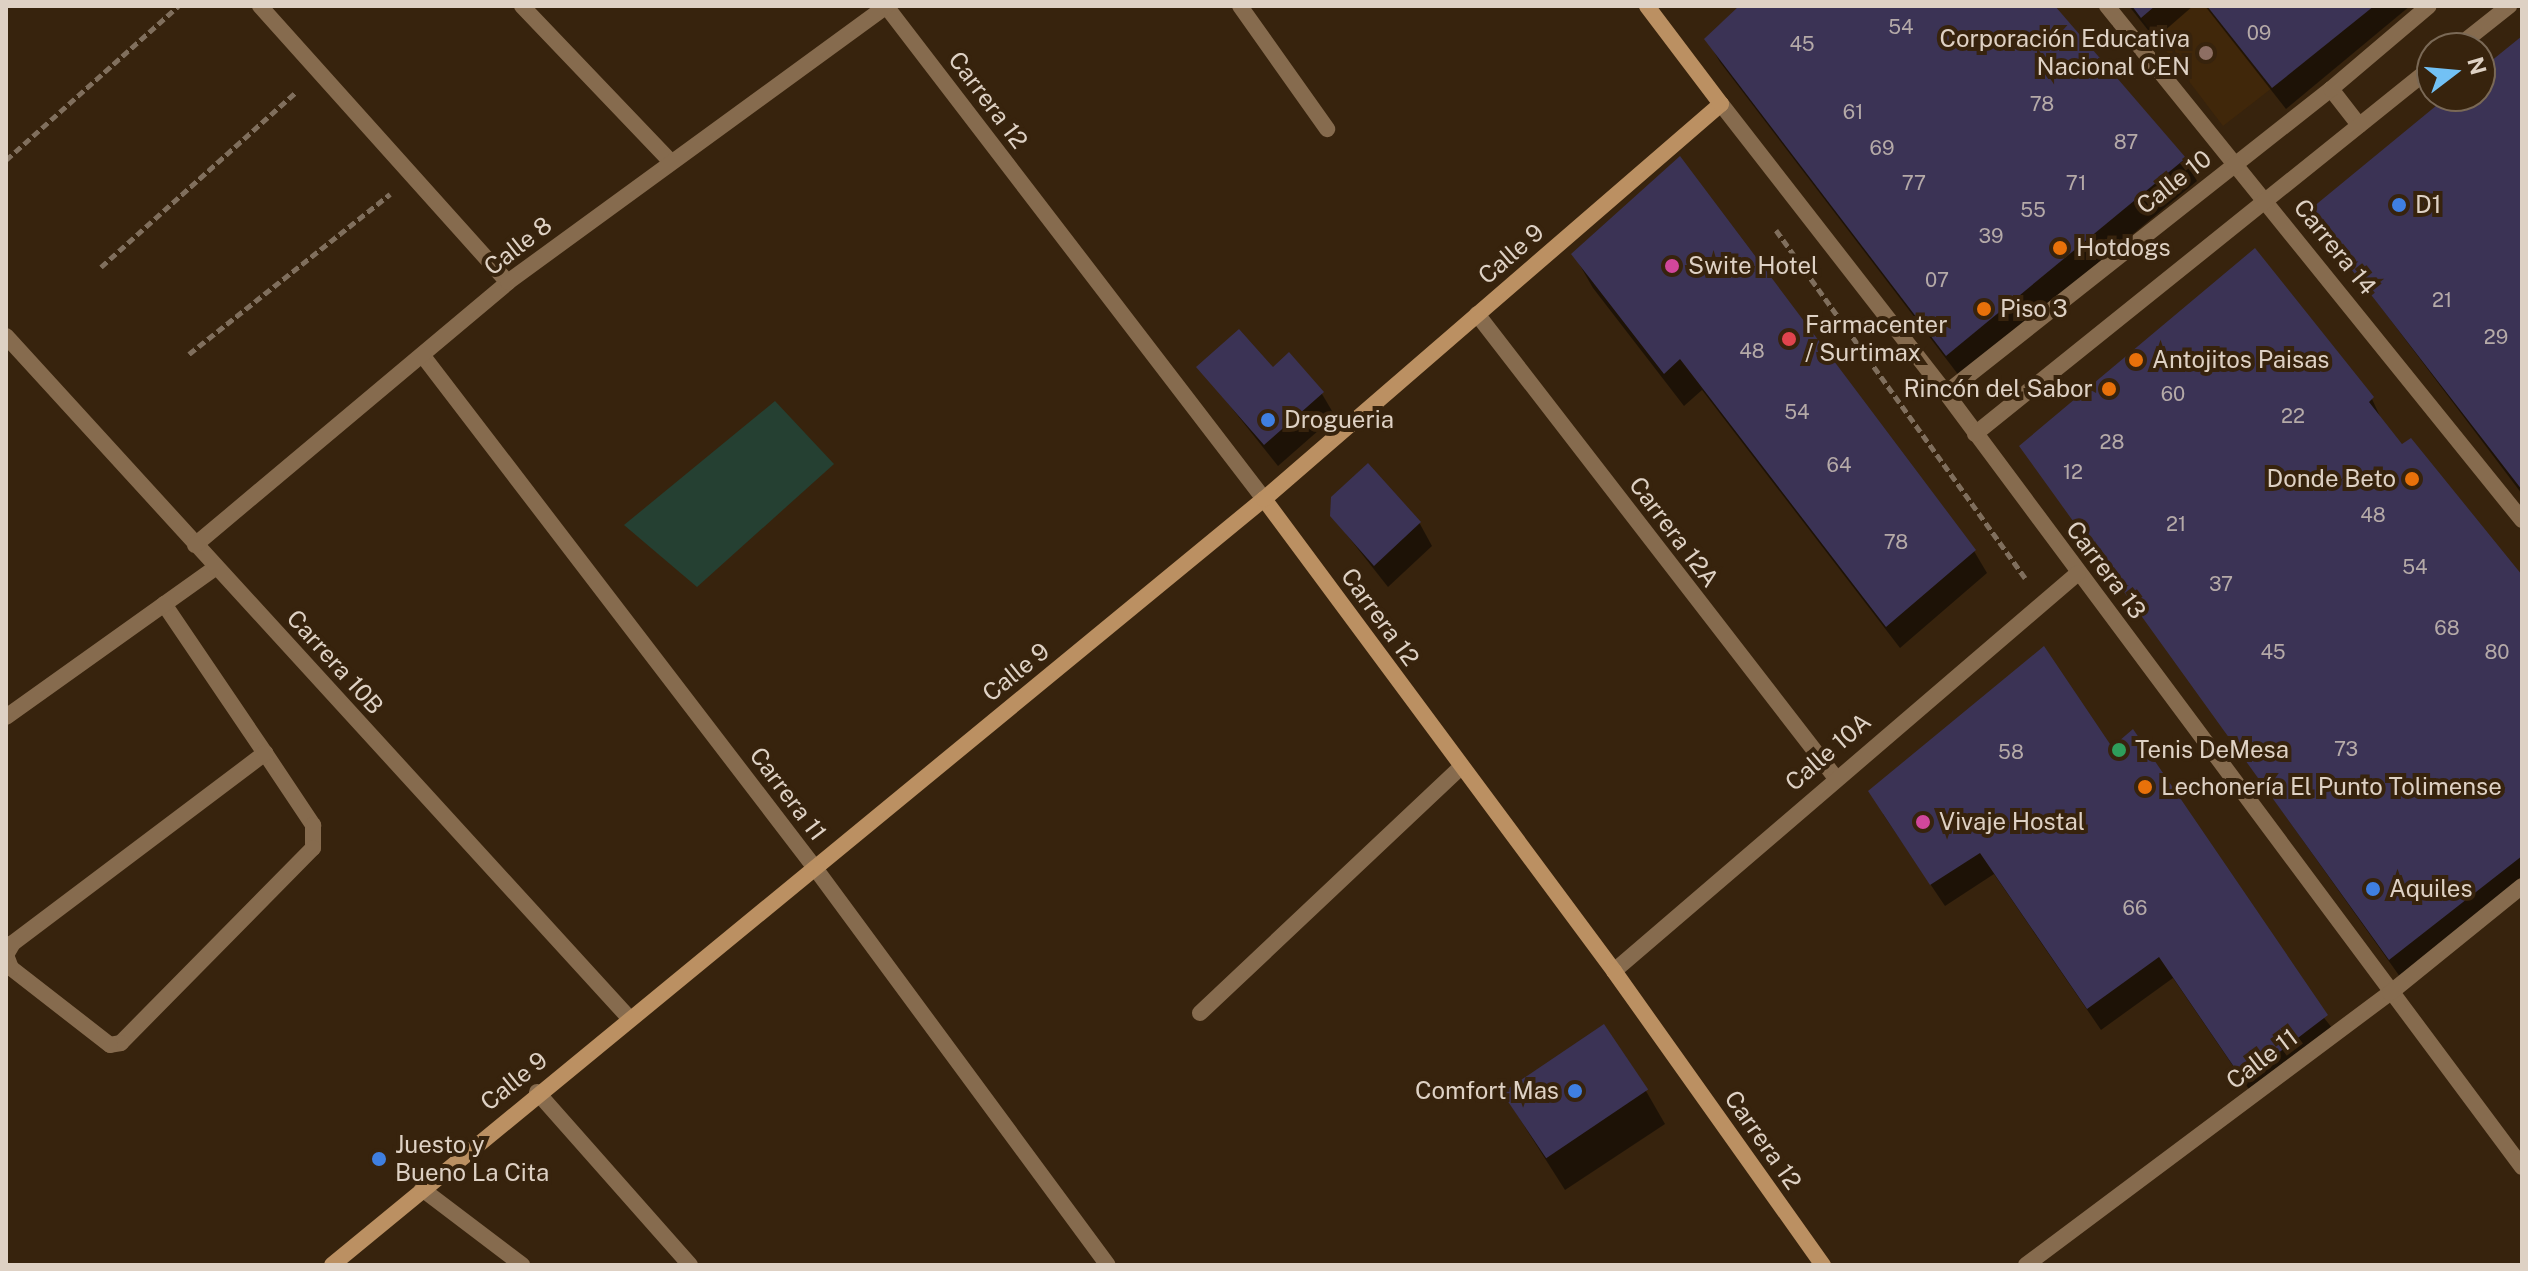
<!DOCTYPE html>
<html>
<head>
<meta charset="utf-8">
<style>
	body { margin:0 }
	#map { position:relative; width:2528px; height:1271px; overflow:hidden; background:#37230d; font-family:"Public Sans",sans-serif }
	div>[style] { position:absolute }
	.built>* { inset:0; background:#40270a }
	.green>* { inset:0; background:#254032 }
	.shadow>* { inset:0; background:#0007 }
	.building>* { inset:0; background:#3b3355; transform-origin:0 0 }
	.path>* { height:5px; margin-top:-2.5px; transform-origin:0; background:repeating-linear-gradient(90deg,#806f5d 0 8px,transparent 0 12px) }
	.service>* { height:16px; margin:-8px; padding:0 8px; transform-origin:8px; border-radius:8px; background:#866b4e }
	.minor>* { height:16px; margin:-8px; padding:0 8px; transform-origin:8px; border-radius:8px; background:#866b4e }
	.secondary>* { height:16px; margin:-8px; padding:0 8px; transform-origin:8px; border-radius:8px; background:#bb9062 }
	.dots>* { width:22px; height:22px; translate:-50% -50%; box-sizing:border-box; border:4px solid #37230d; border-radius:50% }
	span { translate:-50% -50%; white-space:nowrap; text-align:center; line-height:1.15; -webkit-text-stroke:8px #37230d; paint-order:stroke }
	.number-label { font-size:20px; color:#b5aaa8 }
	.number-label span { -webkit-text-stroke-width:0 }
	.poi-label { font-size:24px; color:#ded1c4 }
	.right { translate:-100% -50%; text-align:right }
	.left { translate:0 -50%; text-align:left }
	.street-label { font-size:24px; color:#ded1c4 }
	.frame { position:absolute; inset:0; border:8px solid #ded1c4; pointer-events:none }
	.north { position:absolute; left:2416px; top:32px; width:80px; height:80px; box-sizing:border-box; background:#37230d; border:2px solid #7a6956; border-radius:50%; rotate:74deg; font-size:22px; font-weight:700; line-height:32px; text-align:center; color:#ded1c4 }
	.north::after { content:''; display:block; margin:auto; width:28px; height:36px; background:#72c1f5; clip-path:polygon(50% 0,100% 100%,50% 72%,0 100%) }
</style>
</head>
<body>
<div id="map">
	<div class="built">
		<i style="clip-path:polygon(2155px 6px,2207px 6px,2272px 88px,2223px 126px,2141px 18px)"></i>
	</div>
	<div class="green">
		<i style="clip-path:polygon(775px 401px,834px 464px,697px 587px,624px 525px)"></i>
	</div>
	<div class="shadow">
		<i style="clip-path:polygon(1742px 6px,2053px 6px,2184px 159px,2197px 181px,1960px 377px,1720px 62px,1707px 40px)"></i>
		<i style="clip-path:polygon(2129px 6px,2193px 6px,2155px 39px)"></i>
		<i style="clip-path:polygon(2205px 6px,2410px 6px,2286px 109px)"></i>
		<i style="clip-path:polygon(2522px 38px,2522px 494px,2309px 212px,2451px 96px,2480px 96px,2480px 73px)"></i>
		<i style="clip-path:polygon(1574px 255px,1974px 551px,1987px 573px,1900px 648px,1702px 390px,1684px 406px,1593px 288px)"></i>
		<i style="clip-path:polygon(1199px 367px,1272px 370px,1322px 394px,1335px 416px,1278px 466px)"></i>
		<i style="clip-path:polygon(2372px 399px,2383px 423px,2522px 580px,2522px 888px,2403px 981px,2022px 446px)"></i>
		<i style="clip-path:polygon(1368px 466px,1420px 524px,1432px 546px,1388px 587px,1332px 516px)"></i>
		<i style="clip-path:polygon(2112px 750px,2340px 1038px,2257px 1101px,2173px 978px,2101px 1030px,1994px 874px,1945px 906px,1883px 814px)"></i>
		<i style="clip-path:polygon(1646px 1091px,1665px 1124px,1565px 1190px,1504px 1094px)"></i>
	</div>
	<div class="building">
		<i style="clip-path:polygon(1739px 6px,2055px 6px,2186px 158px,1946px 356px,1704px 39px)"></i>
		<i style="clip-path:polygon(2132px 6px,2155px 6px,2141px 18px)"></i>
		<i style="clip-path:polygon(2207px 6px,2374px 6px,2272px 88px)"></i>
		<i style="clip-path:polygon(2522px 36px,2522px 490px,2307px 212px,2448px 96px,2480px 96px,2480px 70px)"></i>
		<i style="clip-path:polygon(1680px 156px,1976px 550px,1886px 627px,1680px 359px,1664px 374px,1571px 254px)"></i>
		<i style="clip-path:polygon(2255px 248px,2374px 397px,2369px 402px,2402px 444px,2411px 438px,2522px 575px,2522px 856px,2389px 960px,2019px 446px)"></i>
		<i style="clip-path:polygon(1239px 329px,1273px 367px,1289px 352px,1324px 392px,1264px 445px,1196px 367px)"></i>
		<i style="clip-path:polygon(1368px 463px,1421px 522px,1374px 566px,1330px 516px,1331px 497px)"></i>
		<i style="clip-path:polygon(2044px 646px,2112px 747px,2133px 729px,2328px 1015px,2243px 1080px,2159px 957px,2087px 1009px,1980px 853px,1930px 885px,1868px 791px)"></i>
		<i style="left:1604px;top:1024px;width:79px;height:123px;rotate:56deg"></i>
	</div>
	<div class="path">
		<i style="left:6px;top:160px;width:231px;rotate:-41.8deg"></i>
		<i style="left:1776px;top:230px;width:428px;rotate:54.4deg"></i>
		<i style="left:101px;top:267px;width:263px;rotate:-41.9deg"></i>
		<i style="left:189px;top:354px;width:257px;rotate:-38.5deg"></i>
	</div>
	<div class="service">
		<i style="left:260px;top:6px;width:371px;rotate:48.1deg"></i>
		<i style="left:164px;top:604px;width:180px;rotate:55.9deg"></i>
		<i style="left:265px;top:753px;width:87px;rotate:56.3deg"></i>
		<i style="left:313px;top:825px;width:23px;rotate:90deg"></i>
		<i style="left:313px;top:848px;width:274px;rotate:134.6deg"></i>
		<i style="left:121px;top:1043px;width:11px;rotate:170deg"></i>
		<i style="left:110px;top:1045px;width:125px;rotate:-142.1deg"></i>
		<i style="left:11px;top:968px;width:14px;rotate:-111deg"></i>
		<i style="left:6px;top:955px;width:14px;rotate:-60deg"></i>
		<i style="left:13px;top:943px;width:316px;rotate:-37deg"></i>
		<i style="left:6px;top:717px;width:258px;rotate:-35.5deg"></i>
		<i style="left:1200px;top:1013px;width:359px;rotate:-43.3deg"></i>
		<i style="left:422px;top:1189px;width:126px;rotate:37.2deg"></i>
	</div>
	<div class="minor">
		<i style="left:522px;top:6px;width:213px;rotate:46.3deg"></i>
		<i style="left:886px;top:6px;width:621px;rotate:52.52deg"></i>
		<i style="left:1240px;top:6px;width:151px;rotate:54.7deg"></i>
		<i style="left:2107px;top:6px;width:661px;rotate:51.08deg"></i>
		<i style="left:2456px;top:48px;width:68px;rotate:-38.4deg"></i>
		<i style="left:2331px;top:89px;width:46px;rotate:52.1deg"></i>
		<i style="left:1721px;top:104px;width:366px;rotate:52.1deg"></i>
		<i style="left:1946px;top:393px;width:965px;rotate:53.34deg"></i>
		<i style="left:1477px;top:314px;width:585px;rotate:52.29deg"></i>
		<i style="left:6px;top:336px;width:925px;rotate:47.58deg"></i>
		<i style="left:423px;top:356px;width:645px;rotate:52.56deg"></i>
		<i style="left:815px;top:868px;width:493px;rotate:53.6deg"></i>
		<i style="left:1946px;top:393px;width:491px;rotate:-38.3deg"></i>
		<i style="left:2331px;top:89px;width:128px;rotate:-40.3deg"></i>
		<i style="left:1975px;top:434px;width:586px;rotate:-38.77deg"></i>
		<i style="left:195px;top:545px;width:409px;rotate:-40deg"></i>
		<i style="left:508px;top:282px;width:469px;rotate:-36.1deg"></i>
		<i style="left:1614px;top:971px;width:611px;rotate:-40.62deg"></i>
		<i style="left:537px;top:1092px;width:231px;rotate:48.5deg"></i>
		<i style="left:2026px;top:1265px;width:454px;rotate:-36.8deg"></i>
		<i style="left:2390px;top:993px;width:170px;rotate:-39deg"></i>
	</div>
	<div class="secondary">
		<i style="left:1264px;top:499px;width:588px;rotate:53.44deg"></i>
		<i style="left:1614px;top:971px;width:361px;rotate:54.6deg"></i>
		<i style="left:332px;top:1265px;width:1206px;rotate:-39.42deg"></i>
		<i style="left:1264px;top:499px;width:604px;rotate:-40.84deg"></i>
		<i style="left:1721px;top:104px;width:123px;rotate:-127.1deg"></i>
	</div>
	<div class="dots">
		<i style="left:2206px;top:53px;background:#8d6e63"></i>
		<i style="left:2399px;top:205px;background:#3f7fe0"></i>
		<i style="left:2060px;top:248px;background:#e8710a"></i>
		<i style="left:1672px;top:266px;background:#d1479c"></i>
		<i style="left:1984px;top:309px;background:#e8710a"></i>
		<i style="left:1789px;top:339px;background:#e0444e"></i>
		<i style="left:2136px;top:360px;background:#e8710a"></i>
		<i style="left:2109px;top:389px;background:#e8710a"></i>
		<i style="left:1268px;top:420px;background:#3f7fe0"></i>
		<i style="left:2412px;top:479px;background:#e8710a"></i>
		<i style="left:2119px;top:750px;background:#2e9e5b"></i>
		<i style="left:2145px;top:787px;background:#e8710a"></i>
		<i style="left:1923px;top:822px;background:#d1479c"></i>
		<i style="left:2373px;top:889px;background:#3f7fe0"></i>
		<i style="left:1575px;top:1091px;background:#3f7fe0"></i>
		<i style="left:379px;top:1159px;background:#3f7fe0"></i>
	</div>
	<div class="number-label">
		<span style="left:1901px;top:27px">54</span>
		<span style="left:2259px;top:33px">09</span>
		<span style="left:1802px;top:44px">45</span>
		<span style="left:2042px;top:104px">78</span>
		<span style="left:1853px;top:112px">61</span>
		<span style="left:2126px;top:142px">87</span>
		<span style="left:1882px;top:148px">69</span>
		<span style="left:1914px;top:183px">77</span>
		<span style="left:2076px;top:183px">71</span>
		<span style="left:2033px;top:210px">55</span>
		<span style="left:1991px;top:236px">39</span>
		<span style="left:1937px;top:280px">07</span>
		<span style="left:2442px;top:300px">21</span>
		<span style="left:2496px;top:337px">29</span>
		<span style="left:1752px;top:351px">48</span>
		<span style="left:2173px;top:394px">60</span>
		<span style="left:1797px;top:412px">54</span>
		<span style="left:2293px;top:416px">22</span>
		<span style="left:2112px;top:442px">28</span>
		<span style="left:1839px;top:465px">64</span>
		<span style="left:2073px;top:472px">12</span>
		<span style="left:2373px;top:515px">48</span>
		<span style="left:2176px;top:524px">21</span>
		<span style="left:1896px;top:542px">78</span>
		<span style="left:2415px;top:567px">54</span>
		<span style="left:2221px;top:584px">37</span>
		<span style="left:2447px;top:628px">68</span>
		<span style="left:2273px;top:652px">45</span>
		<span style="left:2497px;top:652px">80</span>
		<span style="left:2346px;top:749px">73</span>
		<span style="left:2011px;top:752px">58</span>
		<span style="left:2135px;top:908px">66</span>
	</div>
	<div class="poi-label">
		<span class="right" style="left:2190px;top:53px">Corporación Educativa<br>Nacional CEN</span>
		<span class="left" style="left:2415px;top:205px">D1</span>
		<span class="left" style="left:2076px;top:248px">Hotdogs</span>
		<span class="left" style="left:1688px;top:266px">Swite Hotel</span>
		<span class="left" style="left:2000px;top:309px">Piso 3</span>
		<span class="left" style="left:1805px;top:339px">Farmacenter<br>/ Surtimax</span>
		<span class="left" style="left:2152px;top:360px">Antojitos Paisas</span>
		<span class="right" style="left:2093px;top:389px">Rincón del Sabor</span>
		<span class="left" style="left:1284px;top:420px">Drogueria</span>
		<span class="right" style="left:2396px;top:479px">Donde Beto</span>
		<span class="left" style="left:2135px;top:750px">Tenis DeMesa</span>
		<span class="left" style="left:2161px;top:787px">Lechonería El Punto Tolimense</span>
		<span class="left" style="left:1939px;top:822px">Vivaje Hostal</span>
		<span class="left" style="left:2389px;top:889px">Aquiles</span>
		<span class="right" style="left:1559px;top:1091px">Comfort Mas</span>
		<span class="left" style="left:395px;top:1159px">Juesto y<br>Bueno La Cita</span>
	</div>
	<div class="street-label">
		<span style="left:988px;top:100px;rotate:53deg">Carrera 12</span>
		<span style="left:2174px;top:182px;rotate:-38deg">Calle 10</span>
		<span style="left:518px;top:246px;rotate:-38deg">Calle 8</span>
		<span style="left:2335px;top:247px;rotate:51deg">Carrera 14</span>
		<span style="left:1511px;top:254px;rotate:-41deg">Calle 9</span>
		<span style="left:1674px;top:532px;rotate:53deg">Carrera 12A</span>
		<span style="left:2106px;top:570px;rotate:53deg">Carrera 13</span>
		<span style="left:1380px;top:617px;rotate:54deg">Carrera 12</span>
		<span style="left:335px;top:662px;rotate:48deg">Carrera 10B</span>
		<span style="left:1016px;top:672px;rotate:-39deg">Calle 9</span>
		<span style="left:1828px;top:752px;rotate:-41deg">Calle 10A</span>
		<span style="left:788px;top:794px;rotate:53deg">Carrera 11</span>
		<span style="left:2262px;top:1059px;rotate:-37deg">Calle 11</span>
		<span style="left:514px;top:1081px;rotate:-39deg">Calle 9</span>
		<span style="left:1763px;top:1140px;rotate:55deg">Carrera 12</span>
	</div>
	<div class="frame"></div>
	<div class="north">N</div>
</div>
</body>
</html>
